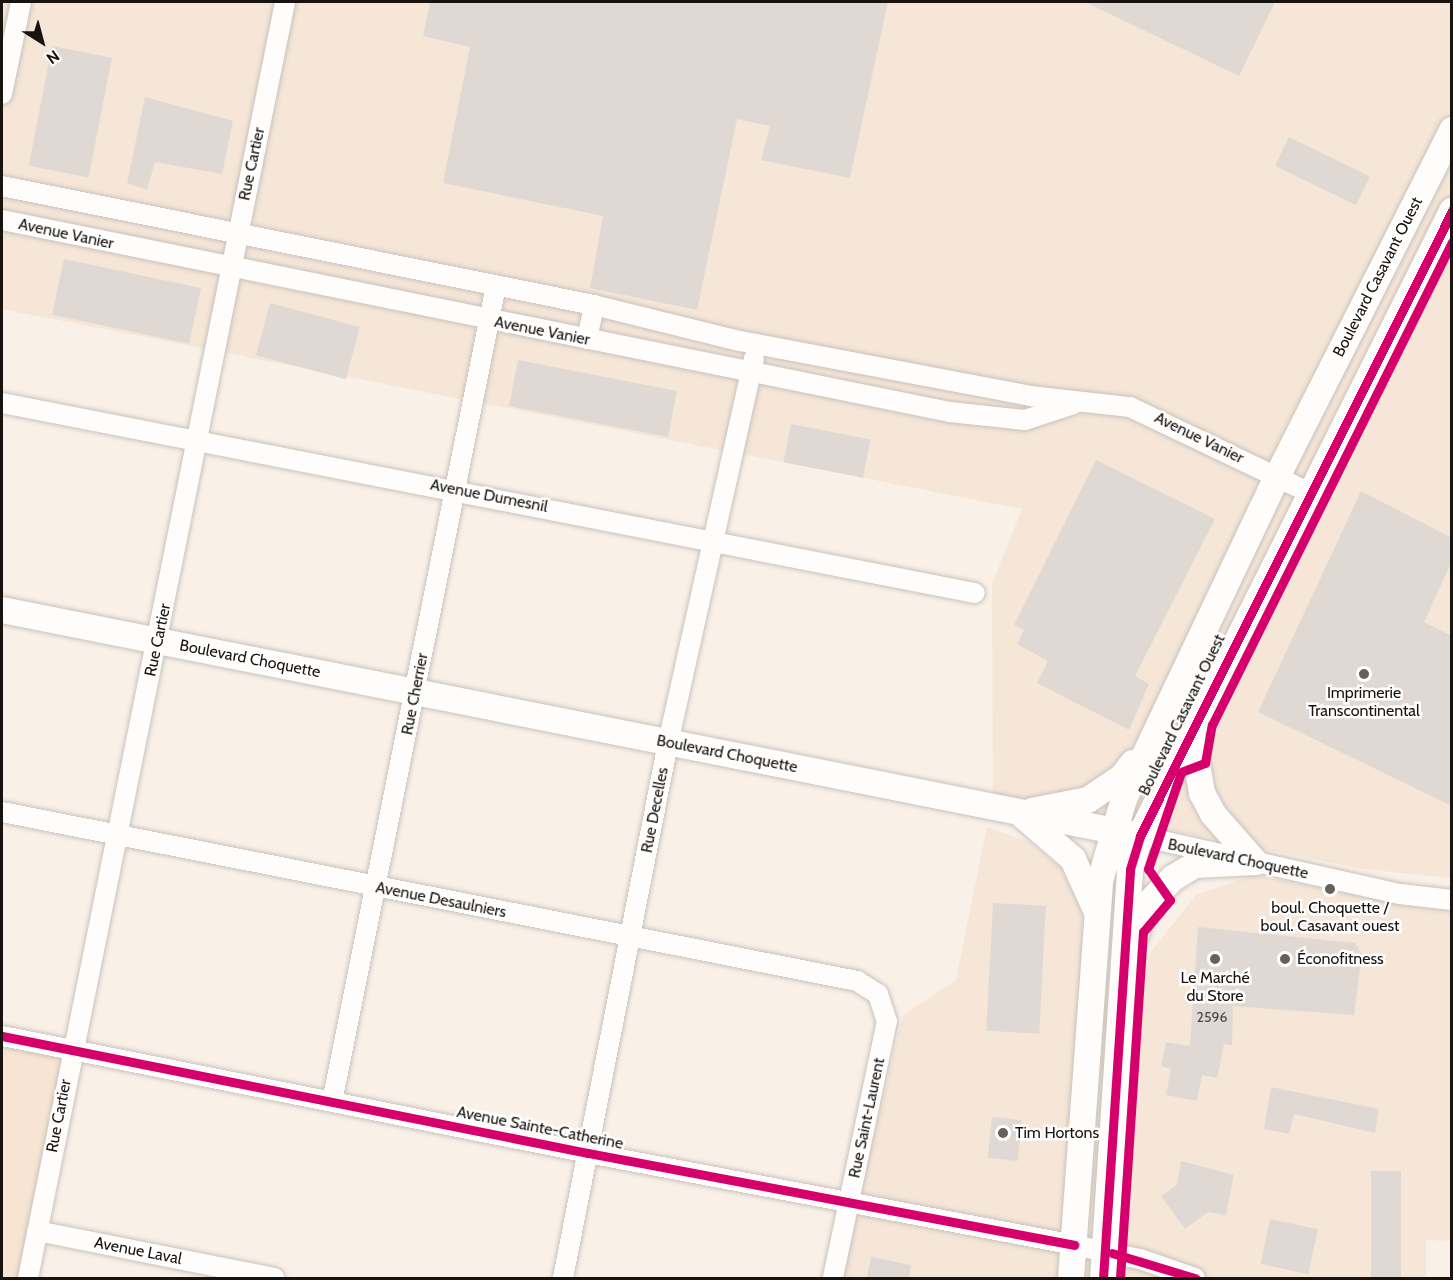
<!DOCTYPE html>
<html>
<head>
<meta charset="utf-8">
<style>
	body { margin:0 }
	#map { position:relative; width:1453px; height:1280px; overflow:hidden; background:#f9f0e8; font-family:Cabin,sans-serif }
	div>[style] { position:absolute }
	.built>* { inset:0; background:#f5e6d8 }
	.green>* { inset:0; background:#f7e4d2 }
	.building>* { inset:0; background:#e0d9d3; transform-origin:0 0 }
	.roads { filter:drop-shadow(0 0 2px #c9c2bc) drop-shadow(0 0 2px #c9c2bc) }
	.minor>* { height:20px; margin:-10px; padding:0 10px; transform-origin:10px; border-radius:10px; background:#fefdfc }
	.major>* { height:26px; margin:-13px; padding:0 13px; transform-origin:13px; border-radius:13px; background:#fefdfc }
	.cycleway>* { height:9px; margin:-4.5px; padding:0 4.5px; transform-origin:4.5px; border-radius:4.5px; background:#d6006c }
	.dots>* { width:16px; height:16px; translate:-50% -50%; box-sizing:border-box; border:3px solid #fff; border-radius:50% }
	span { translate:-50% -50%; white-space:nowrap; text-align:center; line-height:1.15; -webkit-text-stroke:5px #fff; paint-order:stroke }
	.number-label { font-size:14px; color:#4b4640 }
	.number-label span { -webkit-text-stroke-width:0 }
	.street-label { font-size:16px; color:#18130e }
	.poi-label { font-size:16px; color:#18130e }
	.left { translate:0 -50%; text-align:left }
	.frame { position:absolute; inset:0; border:3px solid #18130e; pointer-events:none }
	.north { position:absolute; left:12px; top:12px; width:60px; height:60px; -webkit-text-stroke:4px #fff; paint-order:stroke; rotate:144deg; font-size:16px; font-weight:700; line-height:24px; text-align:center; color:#18130e }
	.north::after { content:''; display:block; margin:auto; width:21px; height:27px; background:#18130e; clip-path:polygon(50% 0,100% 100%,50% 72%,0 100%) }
</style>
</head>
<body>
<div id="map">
	<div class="built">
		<i style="clip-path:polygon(2px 2px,1451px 2px,1451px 878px,1363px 869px,993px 795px,992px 584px,1022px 509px,2px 309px)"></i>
		<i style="clip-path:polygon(987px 827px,1029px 842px,1060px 867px,1081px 907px,1084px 970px,1134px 973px,1196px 895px,1254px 875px,1398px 903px,1451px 907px,1451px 1241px,1426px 1240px,1426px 1278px,840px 1278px,903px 1015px,956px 980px)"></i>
	</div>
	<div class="green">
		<i style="clip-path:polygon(2px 1036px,71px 1049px,28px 1278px,2px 1278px)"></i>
	</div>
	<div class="building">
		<i style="clip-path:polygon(430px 2px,888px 2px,850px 178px,761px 160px,770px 126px,737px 119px,697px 310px,590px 288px,603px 216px,443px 183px,470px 47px,423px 36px)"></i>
		<i style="clip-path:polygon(1085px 2px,1275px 2px,1239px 76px)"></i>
		<i style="left:52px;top:46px;width:61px;height:122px;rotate:11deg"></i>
		<i style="clip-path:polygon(145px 97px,233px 121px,222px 174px,155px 162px,147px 190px,127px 183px)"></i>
		<i style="left:1289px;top:137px;width:90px;height:32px;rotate:26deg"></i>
		<i style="left:64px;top:259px;width:140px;height:57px;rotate:12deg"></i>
		<i style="left:270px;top:303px;width:93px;height:54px;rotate:15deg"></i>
		<i style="left:518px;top:360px;width:162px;height:47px;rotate:11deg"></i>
		<i style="left:791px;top:424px;width:81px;height:39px;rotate:11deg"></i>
		<i style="clip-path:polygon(1096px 460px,1215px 519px,1135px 676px,1149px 684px,1129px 730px,1037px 683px,1048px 661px,1017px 644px,1024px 630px,1014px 625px)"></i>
		<i style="clip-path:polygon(1361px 491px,1452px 538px,1452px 561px,1424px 622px,1452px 636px,1452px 806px,1258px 712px)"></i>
		<i style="left:993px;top:903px;width:53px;height:128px;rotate:3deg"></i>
		<i style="clip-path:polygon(1198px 927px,1355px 943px,1362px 954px,1354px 1015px,1233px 1006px,1232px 1045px,1224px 1044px,1217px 1078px,1202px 1075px,1197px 1101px,1166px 1095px,1171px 1069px,1161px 1066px,1166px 1042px,1190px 1046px)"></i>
		<i style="clip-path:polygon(1271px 1087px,1379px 1109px,1375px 1133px,1294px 1114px,1289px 1134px,1264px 1129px)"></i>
		<i style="left:992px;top:1117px;width:30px;height:41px;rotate:6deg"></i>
		<i style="clip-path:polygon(1181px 1161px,1234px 1175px,1226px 1215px,1208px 1212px,1185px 1229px,1161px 1196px,1177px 1185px)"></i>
		<i style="left:1371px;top:1171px;width:30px;height:107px"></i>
		<i style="left:1270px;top:1219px;width:49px;height:46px;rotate:12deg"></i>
		<i style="clip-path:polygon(871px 1257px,911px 1265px,909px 1278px,867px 1278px)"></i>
	</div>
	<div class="roads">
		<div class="minor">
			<i style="left:2px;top:94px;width:94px;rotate:-78.3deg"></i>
			<i style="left:2px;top:186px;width:604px;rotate:11.37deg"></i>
			<i style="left:594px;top:305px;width:150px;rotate:13.9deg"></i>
			<i style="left:740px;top:341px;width:295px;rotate:10.7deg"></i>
			<i style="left:1030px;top:396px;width:101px;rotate:6.3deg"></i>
			<i style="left:1130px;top:407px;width:199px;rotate:25.5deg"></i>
			<i style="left:2px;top:220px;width:967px;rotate:11.45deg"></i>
			<i style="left:950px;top:412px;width:75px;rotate:6.1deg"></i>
			<i style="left:1025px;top:420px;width:52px;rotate:-18.1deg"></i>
			<i style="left:587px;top:339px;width:35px;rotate:-78deg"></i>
			<i style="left:2px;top:403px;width:991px;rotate:11.05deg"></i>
			<i style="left:2px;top:812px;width:872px;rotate:11.18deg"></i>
			<i style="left:857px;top:981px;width:25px;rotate:32deg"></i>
			<i style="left:878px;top:994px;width:28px;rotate:72deg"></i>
			<i style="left:887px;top:1021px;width:263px;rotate:101.9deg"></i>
			<i style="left:1140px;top:836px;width:266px;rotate:12.6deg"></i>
			<i style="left:1400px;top:894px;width:52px;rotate:6.6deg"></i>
			<i style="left:2px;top:1036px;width:598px;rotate:11.29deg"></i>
			<i style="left:588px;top:1153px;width:495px;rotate:10.7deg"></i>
			<i style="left:1074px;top:1245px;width:67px;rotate:12deg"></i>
			<i style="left:1140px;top:1259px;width:58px;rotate:19.1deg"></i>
			<i style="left:332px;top:1102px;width:832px;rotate:-78.64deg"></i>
			<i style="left:37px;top:1231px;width:242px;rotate:11.2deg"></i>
			<i style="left:28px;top:1278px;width:1302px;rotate:-78.61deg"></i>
			<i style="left:563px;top:1278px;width:545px;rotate:-78.9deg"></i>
			<i style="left:668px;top:743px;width:394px;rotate:-77.4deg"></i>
		</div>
		<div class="major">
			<i style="left:2px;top:610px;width:1160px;rotate:11.23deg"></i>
			<i style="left:1191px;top:730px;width:64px;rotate:80.1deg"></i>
			<i style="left:1202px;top:793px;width:24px;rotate:62deg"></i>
			<i style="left:1213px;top:814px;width:64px;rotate:48.8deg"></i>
			<i style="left:1032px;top:811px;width:57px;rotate:-11.1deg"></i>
			<i style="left:1088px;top:800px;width:41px;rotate:-34.1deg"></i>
			<i style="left:1122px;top:777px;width:18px;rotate:-52deg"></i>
			<i style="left:1022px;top:815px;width:67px;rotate:40.8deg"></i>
			<i style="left:1073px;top:859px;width:56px;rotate:65.7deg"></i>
			<i style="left:1135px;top:937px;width:32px;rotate:-72deg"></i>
			<i style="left:1145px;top:907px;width:40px;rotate:-46deg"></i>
			<i style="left:1173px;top:878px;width:26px;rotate:-31deg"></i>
			<i style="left:1195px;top:865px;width:60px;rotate:-2.9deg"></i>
			<i style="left:1071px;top:1278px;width:398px;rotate:-85.8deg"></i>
			<i style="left:1100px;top:881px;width:85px;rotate:-73.7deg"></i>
			<i style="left:1124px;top:799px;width:357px;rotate:-64.6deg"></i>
			<i style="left:1277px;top:477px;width:389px;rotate:-63.2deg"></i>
			<i style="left:1103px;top:1278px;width:410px;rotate:-86.2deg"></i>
			<i style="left:1130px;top:869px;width:34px;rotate:-73deg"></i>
			<i style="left:1140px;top:836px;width:699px;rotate:-63.47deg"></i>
		</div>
	</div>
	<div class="cycleway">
		<i style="left:2px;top:1036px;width:598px;rotate:11.29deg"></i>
		<i style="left:588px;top:1153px;width:495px;rotate:10.7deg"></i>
		<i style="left:1112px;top:1253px;width:87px;rotate:16.8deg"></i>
		<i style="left:1103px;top:1278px;width:410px;rotate:-86.2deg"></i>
		<i style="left:1130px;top:869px;width:34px;rotate:-73deg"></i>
		<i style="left:1140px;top:836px;width:699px;rotate:-63.47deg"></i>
		<i style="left:1120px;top:1278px;width:347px;rotate:-86.2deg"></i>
		<i style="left:1143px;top:932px;width:42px;rotate:-49.8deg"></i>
		<i style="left:1170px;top:900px;width:38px;rotate:-125deg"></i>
		<i style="left:1148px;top:869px;width:102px;rotate:-71.2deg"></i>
		<i style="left:1181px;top:772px;width:26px;rotate:-21deg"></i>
		<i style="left:1205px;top:763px;width:39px;rotate:-80deg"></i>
		<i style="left:1212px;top:725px;width:539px;rotate:-63.58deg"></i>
	</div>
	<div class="dots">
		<i style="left:1364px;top:674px;background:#67605a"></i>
		<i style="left:1330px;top:889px;background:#67605a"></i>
		<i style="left:1215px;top:959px;background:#67605a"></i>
		<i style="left:1285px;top:959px;background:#67605a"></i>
		<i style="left:1003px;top:1133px;background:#67605a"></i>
	</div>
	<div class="number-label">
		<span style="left:1212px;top:1017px">2596</span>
	</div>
	<div class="street-label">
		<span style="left:252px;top:164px;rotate:-78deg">Rue Cartier</span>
		<span style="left:66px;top:234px;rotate:12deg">Avenue Vanier</span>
		<span style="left:1378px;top:277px;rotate:-63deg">Boulevard Casavant Ouest</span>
		<span style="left:542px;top:331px;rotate:11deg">Avenue Vanier</span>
		<span style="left:1199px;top:438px;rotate:26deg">Avenue Vanier</span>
		<span style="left:489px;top:496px;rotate:11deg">Avenue Dumesnil</span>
		<span style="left:158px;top:640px;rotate:-78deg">Rue Cartier</span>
		<span style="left:250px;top:659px;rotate:11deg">Boulevard Choquette</span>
		<span style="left:415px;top:694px;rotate:-79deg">Rue Cherrier</span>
		<span style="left:1182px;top:715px;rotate:-64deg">Boulevard Casavant Ouest</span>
		<span style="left:727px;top:754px;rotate:11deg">Boulevard Choquette</span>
		<span style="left:655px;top:810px;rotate:-79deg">Rue Decelles</span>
		<span style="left:1238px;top:859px;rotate:12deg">Boulevard Choquette</span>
		<span style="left:441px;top:900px;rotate:11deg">Avenue Desaulniers</span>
		<span style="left:59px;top:1116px;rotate:-79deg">Rue Cartier</span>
		<span style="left:867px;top:1118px;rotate:-78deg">Rue Saint-Laurent</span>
		<span style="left:540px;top:1128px;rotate:11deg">Avenue Sainte-Catherine</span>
		<span style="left:138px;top:1251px;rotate:11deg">Avenue Laval</span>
	</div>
	<div class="poi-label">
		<span style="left:1364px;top:702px">Imprimerie<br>Transcontinental</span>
		<span style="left:1330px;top:917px">boul. Choquette /<br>boul. Casavant ouest</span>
		<span class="left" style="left:1297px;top:959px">Éconofitness</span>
		<span style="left:1215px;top:987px">Le Marché<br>du Store</span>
		<span class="left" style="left:1015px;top:1133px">Tim Hortons</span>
	</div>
	<div class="frame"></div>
	<div class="north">N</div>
</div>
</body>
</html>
